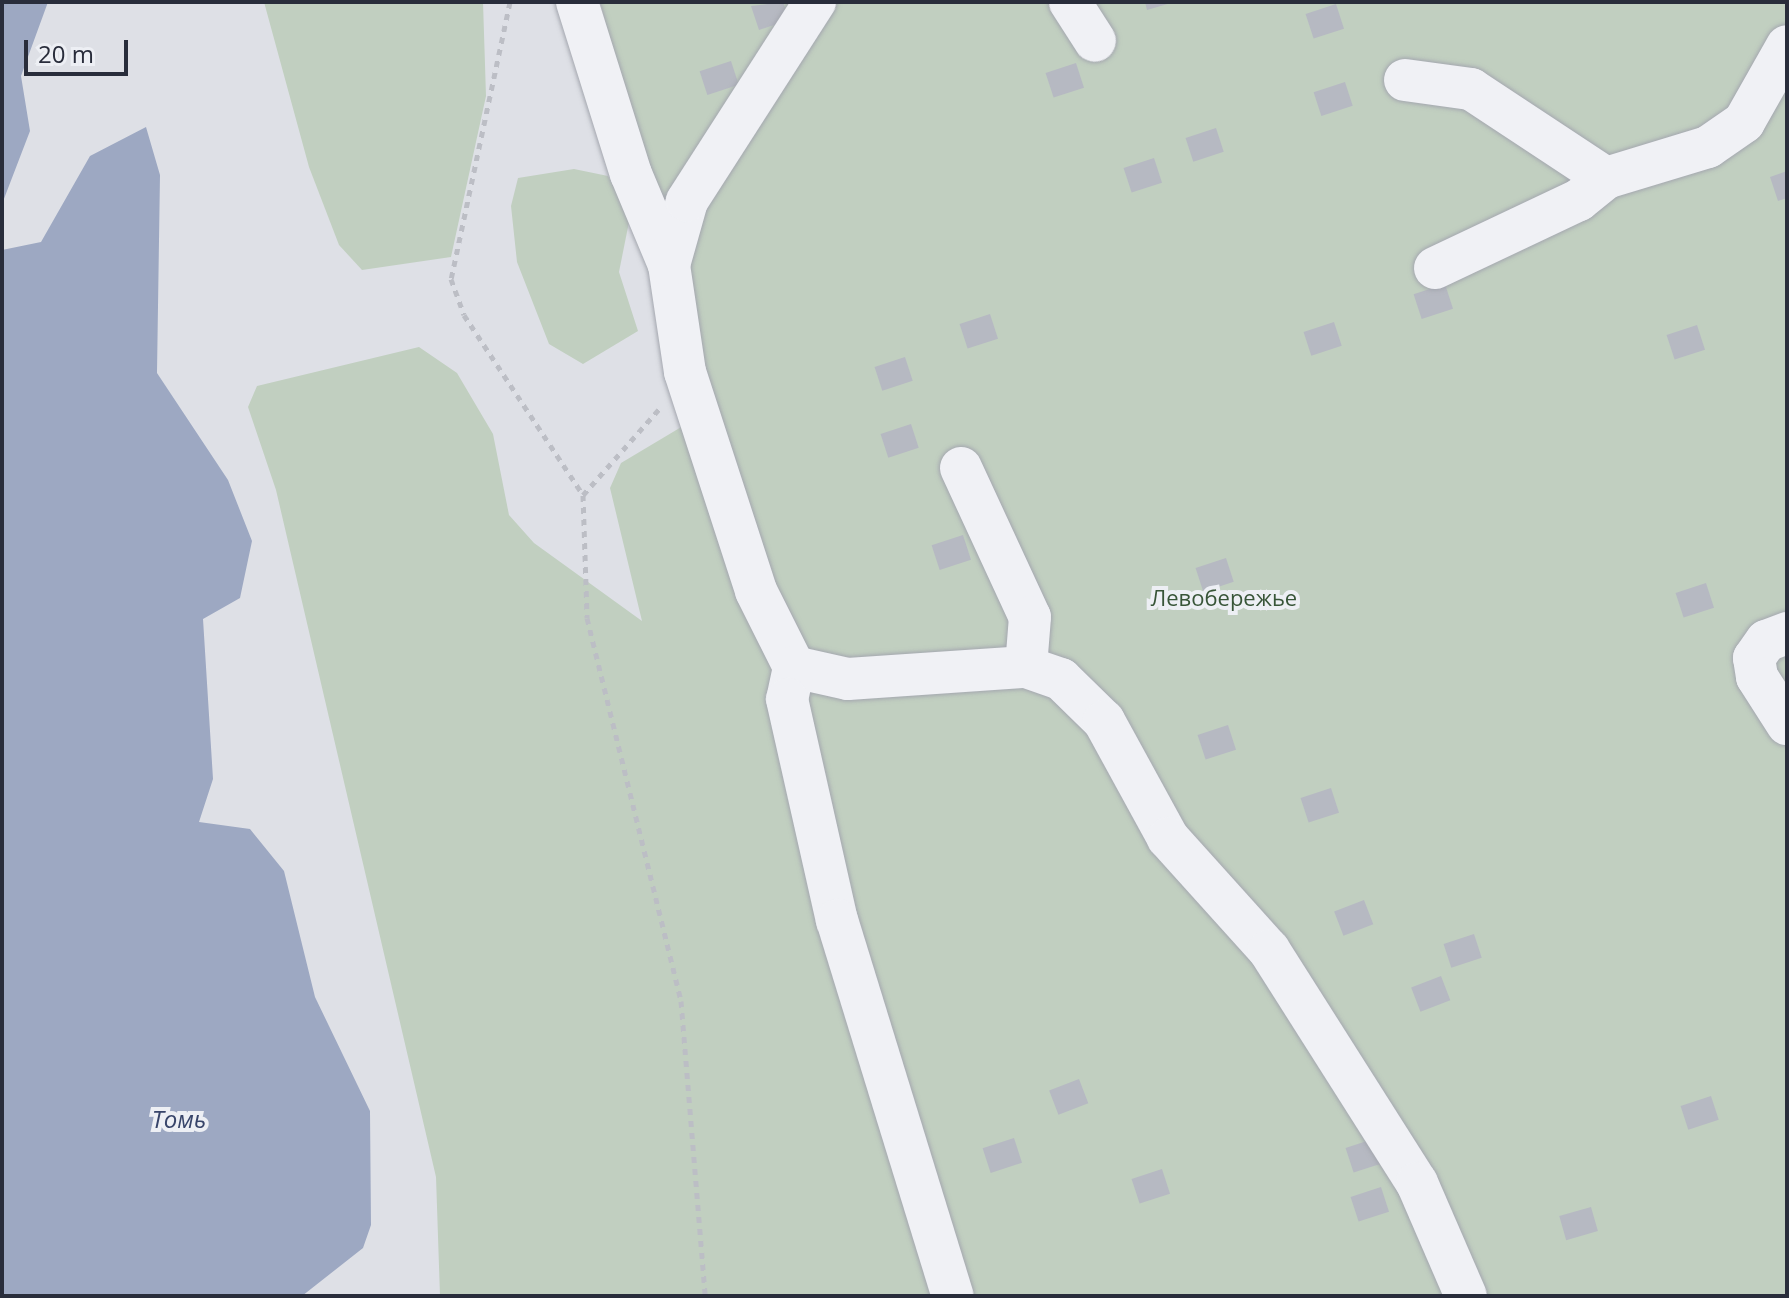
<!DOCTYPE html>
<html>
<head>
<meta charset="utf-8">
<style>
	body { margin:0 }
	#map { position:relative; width:1789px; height:1298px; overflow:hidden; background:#dee0e6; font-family:"Open Sans",sans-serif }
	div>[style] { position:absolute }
	.green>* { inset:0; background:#c1cfc0 }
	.water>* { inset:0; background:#9da8c2 }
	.building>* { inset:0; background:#b6b9c2; transform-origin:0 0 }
	.path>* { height:5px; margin-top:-2.5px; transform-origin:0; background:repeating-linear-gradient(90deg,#bcbec5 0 6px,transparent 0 12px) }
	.roads { filter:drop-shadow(0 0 2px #a4a7af) drop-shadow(0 0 2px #a4a7af) }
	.minor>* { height:42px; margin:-21px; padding:0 21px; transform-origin:21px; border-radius:21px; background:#f0f1f5 }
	span { translate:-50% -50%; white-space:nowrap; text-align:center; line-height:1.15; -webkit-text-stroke:8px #edeff4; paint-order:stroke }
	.park-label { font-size:22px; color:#385538 }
	.water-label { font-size:24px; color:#38456a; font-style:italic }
	.frame { position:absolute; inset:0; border:4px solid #292d3b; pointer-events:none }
	.scale { position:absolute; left:24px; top:40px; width:104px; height:36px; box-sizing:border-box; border:4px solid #292d3b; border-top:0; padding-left:10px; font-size:24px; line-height:28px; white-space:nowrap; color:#292d3b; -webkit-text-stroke:6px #edeff4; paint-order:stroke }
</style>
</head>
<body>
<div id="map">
	<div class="green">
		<i style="clip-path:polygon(264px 2px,483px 2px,486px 96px,451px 257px,362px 270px,339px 245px,309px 167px)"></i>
		<i style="clip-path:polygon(600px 2px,1787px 2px,1787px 1296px,440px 1296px,436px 1177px,276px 490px,248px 407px,257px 386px,419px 347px,457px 373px,493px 434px,509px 515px,534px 543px,642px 621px,610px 488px,621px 463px,688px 423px,650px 191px)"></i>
		<i style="clip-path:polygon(574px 169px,608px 176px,630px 217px,619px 272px,638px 331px,583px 364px,549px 344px,517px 262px,511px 206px,518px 178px)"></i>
	</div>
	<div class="water">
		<i style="clip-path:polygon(2px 2px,48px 2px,21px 76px,30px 131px,2px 204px)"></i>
		<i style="clip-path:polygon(146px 127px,160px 175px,157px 373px,228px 480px,252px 541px,240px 598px,203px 619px,213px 779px,199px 822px,250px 829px,284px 871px,315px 997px,370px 1111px,371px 1225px,363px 1248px,302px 1296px,2px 1296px,2px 250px,41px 242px,90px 156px)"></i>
	</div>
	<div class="building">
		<i style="clip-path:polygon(783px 2px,789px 20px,759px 30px,751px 6px)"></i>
		<i style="clip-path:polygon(1145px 2px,1171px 2px,1171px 3px,1147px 10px)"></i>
		<i style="left:1336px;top:4px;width:26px;height:32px;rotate:72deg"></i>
		<i style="left:731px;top:61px;width:25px;height:33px;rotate:72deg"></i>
		<i style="left:1076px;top:63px;width:26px;height:32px;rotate:72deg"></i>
		<i style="left:1345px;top:82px;width:25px;height:33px;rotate:72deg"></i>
		<i style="left:1216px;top:128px;width:25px;height:32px;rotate:72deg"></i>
		<i style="left:1154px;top:158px;width:26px;height:32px;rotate:72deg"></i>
		<i style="clip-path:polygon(1787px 171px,1787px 198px,1778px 201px,1770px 177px)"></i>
		<i style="left:1445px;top:284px;width:26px;height:33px;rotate:72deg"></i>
		<i style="left:990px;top:314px;width:26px;height:32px;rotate:72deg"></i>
		<i style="left:1334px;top:322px;width:25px;height:32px;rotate:72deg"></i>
		<i style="left:1697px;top:325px;width:26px;height:32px;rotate:72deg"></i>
		<i style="left:905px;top:357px;width:25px;height:32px;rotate:72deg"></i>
		<i style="left:911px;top:424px;width:25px;height:32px;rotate:72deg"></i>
		<i style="left:963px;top:535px;width:26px;height:33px;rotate:72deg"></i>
		<i style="left:1226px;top:558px;width:25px;height:32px;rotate:72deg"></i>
		<i style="left:1706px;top:583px;width:26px;height:32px;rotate:72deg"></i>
		<i style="left:1228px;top:725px;width:26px;height:32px;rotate:72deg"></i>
		<i style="left:1331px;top:788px;width:26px;height:32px;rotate:72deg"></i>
		<i style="left:1364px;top:900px;width:26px;height:32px;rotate:69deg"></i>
		<i style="left:1474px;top:934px;width:25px;height:32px;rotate:72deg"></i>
		<i style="left:1441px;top:976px;width:26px;height:32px;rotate:69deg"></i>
		<i style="left:1079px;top:1079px;width:26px;height:32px;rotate:69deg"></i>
		<i style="left:1711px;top:1096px;width:25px;height:32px;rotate:72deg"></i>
		<i style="left:1014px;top:1138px;width:26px;height:33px;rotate:72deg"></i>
		<i style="left:1376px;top:1138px;width:26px;height:32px;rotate:72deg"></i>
		<i style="left:1162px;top:1169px;width:26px;height:32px;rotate:72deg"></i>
		<i style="left:1381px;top:1187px;width:26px;height:32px;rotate:72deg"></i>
		<i style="left:1591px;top:1207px;width:25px;height:33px;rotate:74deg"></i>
	</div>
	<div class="path">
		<i style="left:510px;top:2px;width:283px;rotate:102deg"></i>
		<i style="left:451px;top:279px;width:38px;rotate:70deg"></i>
		<i style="left:464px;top:315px;width:216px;rotate:56.5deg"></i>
		<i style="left:583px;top:495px;width:123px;rotate:88.1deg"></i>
		<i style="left:587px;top:618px;width:394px;rotate:76.2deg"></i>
		<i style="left:681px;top:1001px;width:296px;rotate:85.3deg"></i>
		<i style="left:583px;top:495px;width:115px;rotate:-48.5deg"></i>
	</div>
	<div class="roads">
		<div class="minor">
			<i style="left:577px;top:2px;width:180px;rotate:72.6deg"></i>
			<i style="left:631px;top:174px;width:99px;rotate:67.3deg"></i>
			<i style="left:669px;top:265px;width:108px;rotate:81.5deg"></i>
			<i style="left:685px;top:372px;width:230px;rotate:72deg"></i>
			<i style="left:756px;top:591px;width:85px;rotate:63.4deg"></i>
			<i style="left:794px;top:667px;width:55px;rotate:12.5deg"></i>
			<i style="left:848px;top:679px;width:178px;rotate:-3.9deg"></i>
			<i style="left:1026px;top:667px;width:37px;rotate:19deg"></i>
			<i style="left:1061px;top:679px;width:60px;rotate:44.3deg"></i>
			<i style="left:1104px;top:721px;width:133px;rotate:61.3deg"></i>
			<i style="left:1168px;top:838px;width:151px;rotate:48deg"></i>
			<i style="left:1269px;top:950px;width:276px;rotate:57.6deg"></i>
			<i style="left:1417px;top:1183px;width:123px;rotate:66.6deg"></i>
			<i style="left:1070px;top:2px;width:46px;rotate:57.3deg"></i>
			<i style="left:1405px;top:80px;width:67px;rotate:7.8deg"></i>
			<i style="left:1471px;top:89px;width:162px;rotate:33.4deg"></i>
			<i style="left:1606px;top:178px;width:107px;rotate:-16.9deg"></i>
			<i style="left:1708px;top:147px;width:44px;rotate:-34.8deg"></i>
			<i style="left:1744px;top:122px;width:87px;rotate:-60.5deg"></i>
			<i style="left:669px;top:265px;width:66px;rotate:-74.3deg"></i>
			<i style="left:687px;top:201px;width:237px;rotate:-57.3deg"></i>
			<i style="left:1435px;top:268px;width:159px;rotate:-25.3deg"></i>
			<i style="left:1579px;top:200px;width:35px;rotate:-39deg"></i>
			<i style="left:961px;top:468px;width:164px;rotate:65.2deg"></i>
			<i style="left:1030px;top:617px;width:50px;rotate:94.6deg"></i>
			<i style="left:1787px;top:633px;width:22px;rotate:159deg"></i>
			<i style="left:1766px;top:641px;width:21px;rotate:125deg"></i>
			<i style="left:1754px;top:658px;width:19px;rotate:81deg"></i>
			<i style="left:1757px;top:677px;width:56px;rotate:57.4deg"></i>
			<i style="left:794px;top:667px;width:33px;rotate:102deg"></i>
			<i style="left:787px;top:699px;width:227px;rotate:77.3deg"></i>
			<i style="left:837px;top:920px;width:393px;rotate:72.9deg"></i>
		</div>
	</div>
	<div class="park-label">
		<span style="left:1224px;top:598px">Левобережье</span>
	</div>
	<div class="water-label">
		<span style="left:179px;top:1119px">Томь</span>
	</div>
	<div class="frame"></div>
	<div class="scale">20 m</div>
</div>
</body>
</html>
